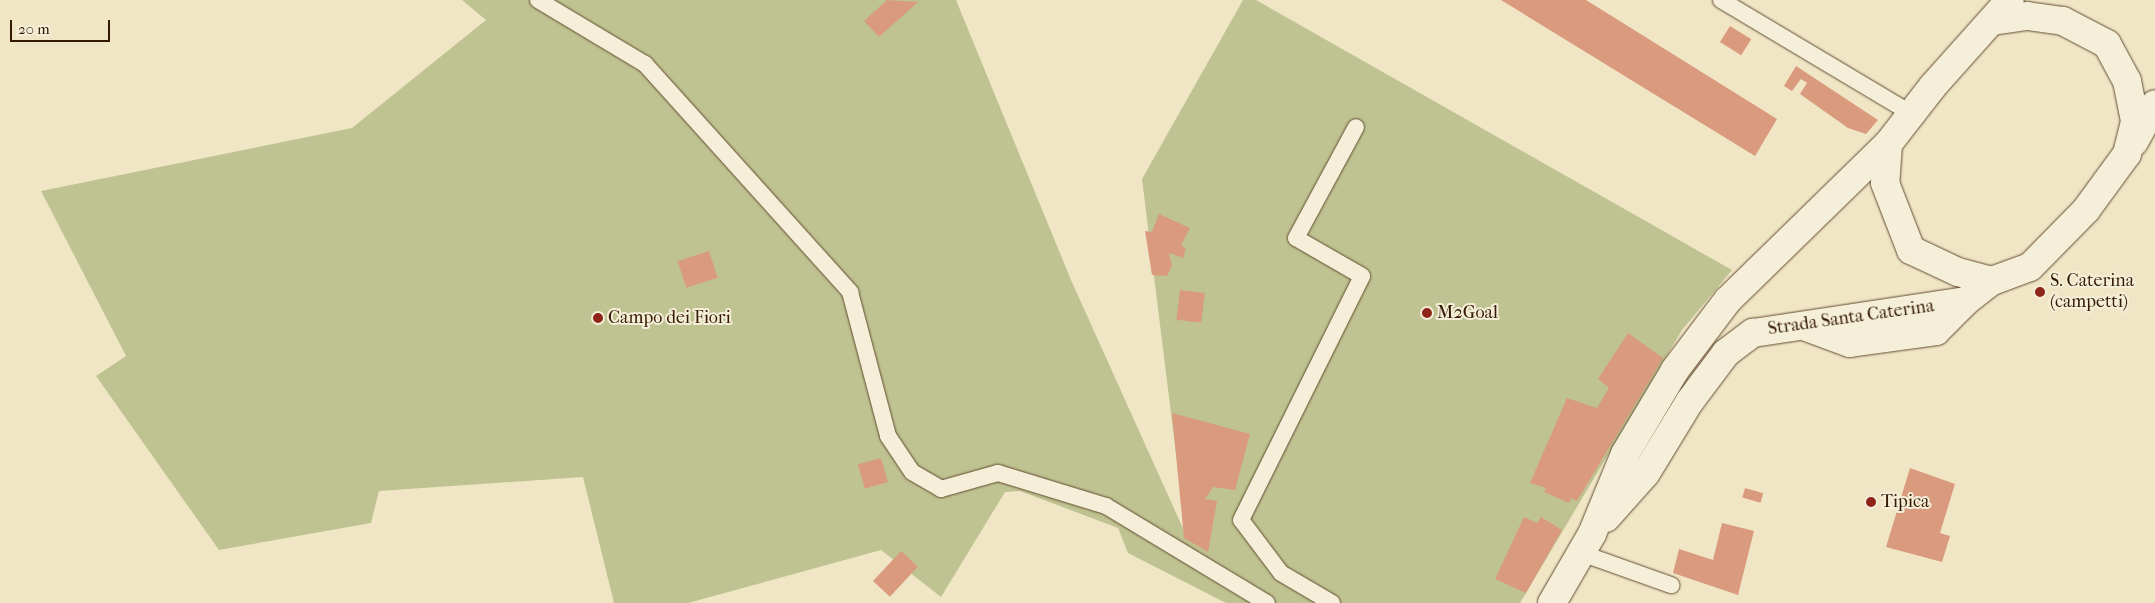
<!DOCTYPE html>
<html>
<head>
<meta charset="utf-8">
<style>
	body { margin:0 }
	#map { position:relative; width:2155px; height:603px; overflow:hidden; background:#f0e6c5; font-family:"IM FELL French Canon",serif }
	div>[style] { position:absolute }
	.green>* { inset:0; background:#bfc391 }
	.building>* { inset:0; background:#d99a7e; transform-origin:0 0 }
	.roads { filter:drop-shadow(0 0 1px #644c32) drop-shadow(0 0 1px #644c32) }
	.service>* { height:16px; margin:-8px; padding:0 8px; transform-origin:8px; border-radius:8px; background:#f5efd9 }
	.tertiary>* { height:28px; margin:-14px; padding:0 14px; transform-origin:14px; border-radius:14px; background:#f5efd9 }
	.dots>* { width:14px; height:14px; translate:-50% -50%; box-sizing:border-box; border:2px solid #f5efd9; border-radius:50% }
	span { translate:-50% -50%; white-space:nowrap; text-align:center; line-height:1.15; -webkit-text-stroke:4px #f5efd9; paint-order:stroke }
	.poi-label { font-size:18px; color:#351901 }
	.left { translate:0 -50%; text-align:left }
	.street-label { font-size:18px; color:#351901 }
	.scale { position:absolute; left:10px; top:20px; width:100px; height:22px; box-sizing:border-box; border:2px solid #351901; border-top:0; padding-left:6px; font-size:15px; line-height:18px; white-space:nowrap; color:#351901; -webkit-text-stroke:4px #f5efd9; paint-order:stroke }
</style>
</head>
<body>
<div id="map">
	<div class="green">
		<i style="clip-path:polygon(462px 0,956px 0,1071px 280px,1186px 535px,1142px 179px,1243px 0,1256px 0,1732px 270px,1682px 330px,1520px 603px,1226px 603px,1128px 553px,1118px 528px,1020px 491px,1005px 492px,941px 597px,881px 550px,688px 603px,614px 603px,583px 477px,379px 491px,371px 523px,219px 550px,96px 376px,126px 356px,41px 191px,352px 128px,486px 20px)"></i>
	</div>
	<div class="building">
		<i style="clip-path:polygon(887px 0,918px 2px,879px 37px,864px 21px)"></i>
		<i style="clip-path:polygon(1501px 0,1586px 0,1777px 119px,1755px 156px)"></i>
		<i style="left:1730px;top:26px;width:25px;height:19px;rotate:32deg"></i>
		<i style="clip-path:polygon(1796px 66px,1878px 120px,1866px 134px,1848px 128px,1800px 94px,1807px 83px,1801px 79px,1792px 91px,1784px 86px)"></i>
		<i style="clip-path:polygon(1159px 214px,1190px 228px,1181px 245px,1186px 248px,1183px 258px,1169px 253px,1172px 266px,1167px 276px,1152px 275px,1145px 231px,1152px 232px)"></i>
		<i style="left:709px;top:251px;width:28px;height:33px;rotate:72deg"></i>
		<i style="left:1180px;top:290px;width:25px;height:30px;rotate:7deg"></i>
		<i style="clip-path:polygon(1628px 333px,1663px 358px,1577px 501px,1571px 498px,1569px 503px,1544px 492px,1546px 488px,1530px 483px,1567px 398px,1597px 408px,1609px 388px,1598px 379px)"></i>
		<i style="clip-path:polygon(1172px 413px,1250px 434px,1235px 490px,1213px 487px,1205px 499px,1217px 501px,1208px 552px,1184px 538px)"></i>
		<i style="left:881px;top:458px;width:25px;height:24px;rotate:74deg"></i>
		<i style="clip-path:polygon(1910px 468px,1955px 484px,1940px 533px,1950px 536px,1942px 562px,1886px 547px)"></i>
		<i style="left:1745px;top:488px;width:19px;height:10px;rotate:16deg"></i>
		<i style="clip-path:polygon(1524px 517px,1537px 523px,1541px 517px,1562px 530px,1526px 593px,1495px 579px)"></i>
		<i style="clip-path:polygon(1722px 523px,1754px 531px,1738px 595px,1673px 573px,1679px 549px,1713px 560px)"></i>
		<i style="left:901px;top:551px;width:23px;height:41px;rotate:43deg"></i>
	</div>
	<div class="roads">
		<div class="service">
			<i style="left:538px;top:0;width:125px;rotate:30.9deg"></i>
			<i style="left:645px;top:64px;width:307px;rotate:48deg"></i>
			<i style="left:850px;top:292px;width:149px;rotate:75.2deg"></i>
			<i style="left:888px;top:436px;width:43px;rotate:56.3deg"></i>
			<i style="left:912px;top:472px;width:34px;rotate:30deg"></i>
			<i style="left:941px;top:489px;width:59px;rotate:-15.7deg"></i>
			<i style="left:998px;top:473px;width:113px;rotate:17deg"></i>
			<i style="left:1106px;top:506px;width:188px;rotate:31.1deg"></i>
			<i style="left:1721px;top:0;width:222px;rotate:30.8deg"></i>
			<i style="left:1581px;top:553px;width:96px;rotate:19.6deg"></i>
			<i style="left:1332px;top:603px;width:59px;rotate:-149.5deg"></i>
			<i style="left:1281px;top:573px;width:66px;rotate:-127deg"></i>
			<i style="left:1241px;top:520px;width:272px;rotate:-63.6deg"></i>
			<i style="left:1362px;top:276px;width:76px;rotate:-150.1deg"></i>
			<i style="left:1296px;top:238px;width:126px;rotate:-61.6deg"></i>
		</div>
		<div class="tertiary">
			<i style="left:2134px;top:142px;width:43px;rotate:-61.1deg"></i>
			<i style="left:1888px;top:144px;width:39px;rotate:94deg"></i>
			<i style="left:1885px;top:183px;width:72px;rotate:68.8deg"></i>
			<i style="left:1911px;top:250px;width:52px;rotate:25.1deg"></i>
			<i style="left:1958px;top:272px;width:35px;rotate:15deg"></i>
			<i style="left:1992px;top:281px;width:40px;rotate:-20.2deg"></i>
			<i style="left:2030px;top:267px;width:80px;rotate:-45.5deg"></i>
			<i style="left:2086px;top:210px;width:69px;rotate:-53.8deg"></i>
			<i style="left:2127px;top:154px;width:34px;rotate:-76deg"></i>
			<i style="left:2135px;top:121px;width:41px;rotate:-101.3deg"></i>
			<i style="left:2127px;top:81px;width:42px;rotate:-118.4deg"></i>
			<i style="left:2107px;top:44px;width:50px;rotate:-152.4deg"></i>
			<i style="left:2063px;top:21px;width:36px;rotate:-172deg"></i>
			<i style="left:2027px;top:16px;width:35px;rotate:172deg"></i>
			<i style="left:1804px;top:326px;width:49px;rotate:20.3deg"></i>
			<i style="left:1850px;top:343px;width:87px;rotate:-7.9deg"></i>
			<i style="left:1936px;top:331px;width:42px;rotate:-45deg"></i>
			<i style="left:1606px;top:518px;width:60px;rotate:-48.4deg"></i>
			<i style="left:1646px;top:473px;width:84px;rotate:-58.6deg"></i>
			<i style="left:1690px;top:401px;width:60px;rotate:-53.1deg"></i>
			<i style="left:1726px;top:353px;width:34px;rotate:-37deg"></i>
			<i style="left:1753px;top:333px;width:215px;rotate:-8.5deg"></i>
			<i style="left:1966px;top:301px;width:33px;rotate:-38deg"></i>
			<i style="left:1552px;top:603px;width:80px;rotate:-59.9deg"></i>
			<i style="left:1592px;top:534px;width:87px;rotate:-67.6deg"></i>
			<i style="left:1625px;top:454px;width:98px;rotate:-59.2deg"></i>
			<i style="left:1675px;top:370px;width:88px;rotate:-52.9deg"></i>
			<i style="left:1728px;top:300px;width:223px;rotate:-44.3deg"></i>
			<i style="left:1888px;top:144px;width:73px;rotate:-52.2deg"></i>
			<i style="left:1933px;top:86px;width:115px;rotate:-48.2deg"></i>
		</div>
	</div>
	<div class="dots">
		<i style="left:2040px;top:292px;background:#8f2418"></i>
		<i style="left:1427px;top:313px;background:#8f2418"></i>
		<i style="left:598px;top:318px;background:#8f2418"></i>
		<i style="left:1871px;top:502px;background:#8f2418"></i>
	</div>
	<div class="poi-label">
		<span class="left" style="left:2050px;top:292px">S. Caterina<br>(campetti)</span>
		<span class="left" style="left:1437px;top:313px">M2Goal</span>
		<span class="left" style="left:608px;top:318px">Campo dei Fiori</span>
		<span class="left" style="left:1881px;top:502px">Tipica</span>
	</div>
	<div class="street-label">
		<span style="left:1851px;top:318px;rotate:-8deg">Strada Santa Caterina</span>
	</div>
	<div class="scale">20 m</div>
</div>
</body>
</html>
